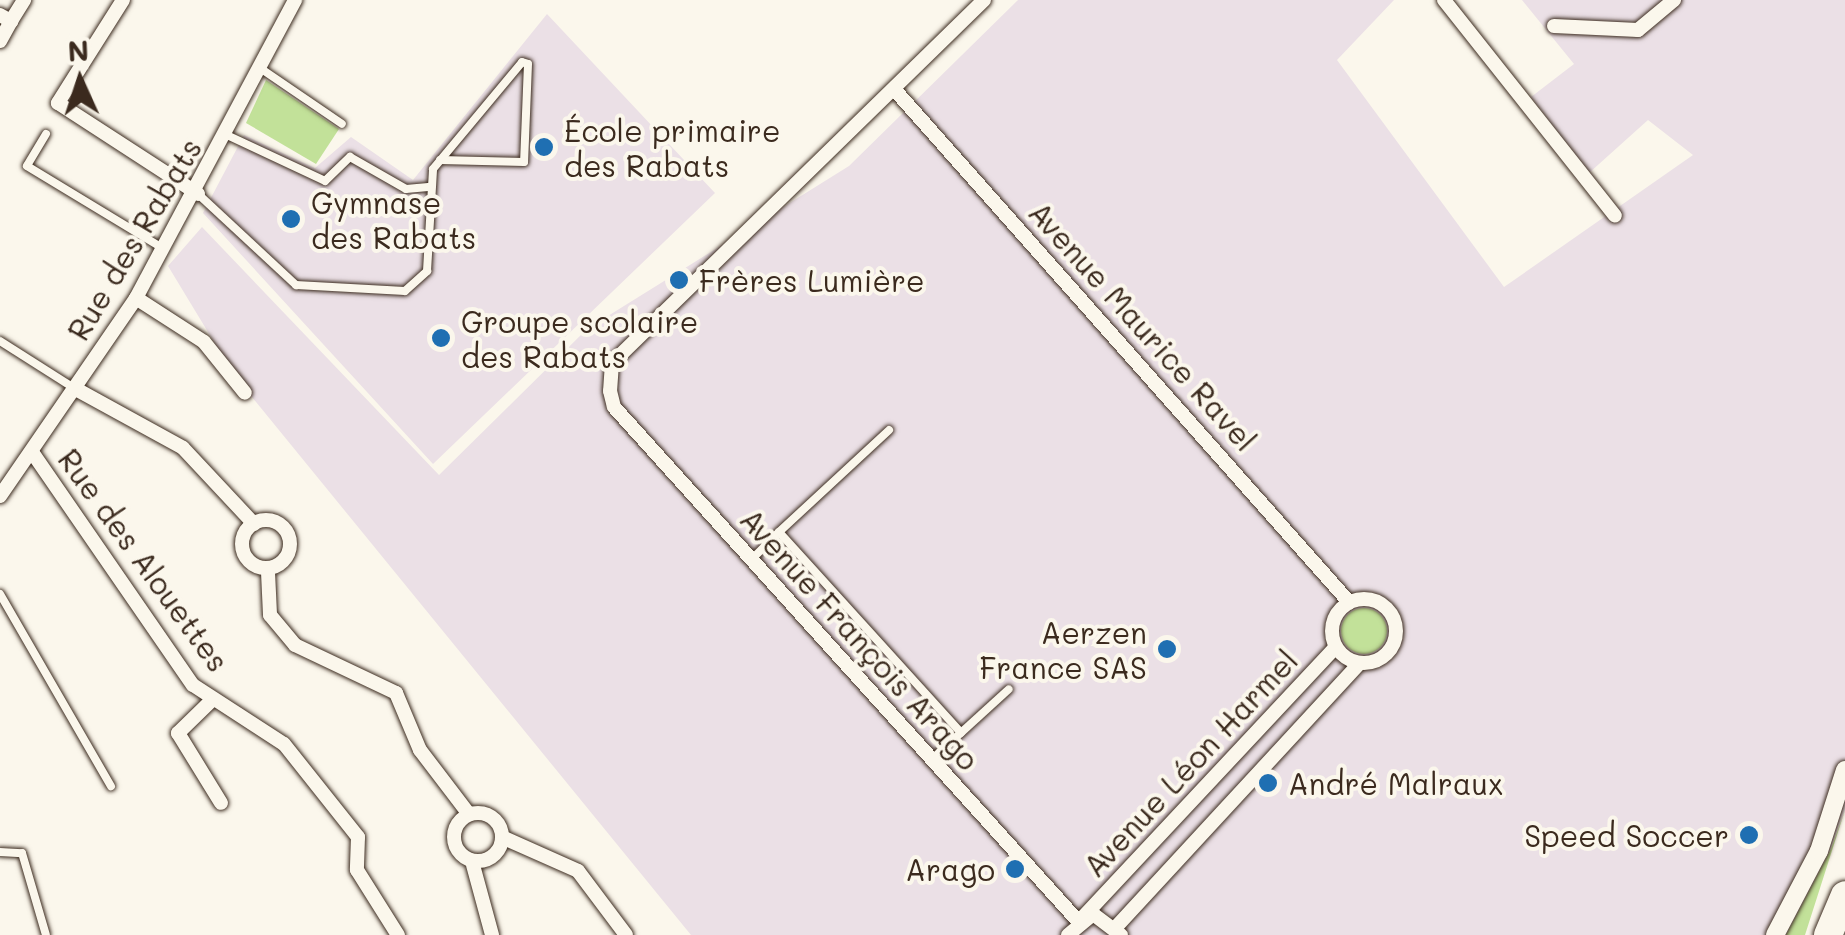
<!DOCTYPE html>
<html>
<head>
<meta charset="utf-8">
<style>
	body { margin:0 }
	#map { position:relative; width:1845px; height:935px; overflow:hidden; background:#fbf7ec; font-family:Mali,sans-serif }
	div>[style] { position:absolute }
	.built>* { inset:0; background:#ebe0e6 }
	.green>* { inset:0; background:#c2e199 }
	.round { border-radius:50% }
	.roads { filter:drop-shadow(0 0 2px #3b2a1e) drop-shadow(0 0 2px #3b2a1e) }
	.service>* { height:8px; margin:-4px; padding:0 4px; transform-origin:4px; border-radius:4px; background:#fbf7ec }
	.minor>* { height:14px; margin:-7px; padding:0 7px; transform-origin:7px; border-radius:7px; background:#fbf7ec }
	.minor>.ring { margin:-7px; padding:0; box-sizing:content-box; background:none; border:14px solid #fbf7ec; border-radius:50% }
	.tertiary>* { height:18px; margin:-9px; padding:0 9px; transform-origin:9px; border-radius:9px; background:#fbf7ec }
	.motorway>* { height:28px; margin:-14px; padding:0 14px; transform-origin:14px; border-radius:14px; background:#fbf7ec }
	.dots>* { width:28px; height:28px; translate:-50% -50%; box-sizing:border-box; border:5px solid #fbf7ec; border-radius:50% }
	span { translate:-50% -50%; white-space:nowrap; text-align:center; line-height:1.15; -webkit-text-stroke:8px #fbf7ec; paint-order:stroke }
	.poi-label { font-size:30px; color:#3b2a1e }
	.left { translate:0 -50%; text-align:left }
	.right { translate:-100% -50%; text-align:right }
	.street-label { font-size:30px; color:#3b2a1e }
	.north { position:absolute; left:30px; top:30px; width:100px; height:100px; -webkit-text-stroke:8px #fbf7ec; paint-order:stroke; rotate:357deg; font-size:28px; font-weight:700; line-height:40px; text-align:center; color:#3b2a1e }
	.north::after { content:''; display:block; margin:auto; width:35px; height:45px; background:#3b2a1e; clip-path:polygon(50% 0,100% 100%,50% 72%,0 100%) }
</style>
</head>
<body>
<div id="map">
	<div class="built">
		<i style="clip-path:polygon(1018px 0,1394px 0,1337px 60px,1504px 287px,1693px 155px,1648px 120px,1589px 173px,1531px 97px,1574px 64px,1522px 0,1845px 0,1845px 810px,1799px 935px,691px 935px,234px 375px,168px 266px,202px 227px,439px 475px,587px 329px,849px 166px)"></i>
		<i style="clip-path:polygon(547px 14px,715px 193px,433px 464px,203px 213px,244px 135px,315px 168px,351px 137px,413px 180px)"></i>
	</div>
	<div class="green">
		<i style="clip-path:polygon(266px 80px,339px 129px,316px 164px,246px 123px)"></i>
		<i class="round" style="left:1341px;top:608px;width:46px;height:46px"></i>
		<i style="clip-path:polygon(1845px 810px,1805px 935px,1786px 935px,1831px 849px)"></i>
	</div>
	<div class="roads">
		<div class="service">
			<i style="left:260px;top:68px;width:99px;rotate:34.3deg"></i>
			<i style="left:46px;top:134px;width:37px;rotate:121deg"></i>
			<i style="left:27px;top:166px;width:160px;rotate:31.2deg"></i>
			<i style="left:229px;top:136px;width:106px;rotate:25.1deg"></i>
			<i style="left:325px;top:181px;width:35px;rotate:-44deg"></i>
			<i style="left:350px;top:157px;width:64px;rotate:29.7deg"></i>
			<i style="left:406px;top:189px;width:25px;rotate:-5deg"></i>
			<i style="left:198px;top:194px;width:134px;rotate:42.9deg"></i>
			<i style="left:296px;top:285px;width:109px;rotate:3.2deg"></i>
			<i style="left:405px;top:291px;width:30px;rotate:-42deg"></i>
			<i style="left:427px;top:271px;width:102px;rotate:-86.6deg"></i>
			<i style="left:433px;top:169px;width:139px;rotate:-50.2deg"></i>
			<i style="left:522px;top:62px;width:6px;rotate:18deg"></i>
			<i style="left:528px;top:64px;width:98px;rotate:92.3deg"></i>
			<i style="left:524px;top:162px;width:84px;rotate:-178.6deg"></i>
			<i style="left:0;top:341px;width:88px;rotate:32.4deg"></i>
			<i style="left:779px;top:532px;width:150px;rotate:-42.8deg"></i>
			<i style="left:752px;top:559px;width:38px;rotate:-45deg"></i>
			<i style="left:779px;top:532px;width:271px;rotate:47.8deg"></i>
			<i style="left:0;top:594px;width:222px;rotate:60deg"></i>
			<i style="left:931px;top:760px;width:105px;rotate:-42.3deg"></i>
			<i style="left:0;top:852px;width:22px;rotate:3deg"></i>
			<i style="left:22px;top:853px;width:85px;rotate:73.7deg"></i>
		</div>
		<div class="minor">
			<i style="left:123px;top:0;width:122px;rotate:122.3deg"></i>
			<i style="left:58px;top:103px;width:167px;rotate:33deg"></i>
			<i style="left:984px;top:0;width:520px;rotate:135.7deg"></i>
			<i style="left:612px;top:363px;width:28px;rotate:94deg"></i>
			<i style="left:610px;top:391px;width:16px;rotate:76deg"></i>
			<i style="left:614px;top:407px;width:691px;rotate:47.93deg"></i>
			<i style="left:1444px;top:0;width:275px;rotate:51.6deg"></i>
			<i style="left:0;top:15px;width:13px;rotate:29deg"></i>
			<i style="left:11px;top:21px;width:25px;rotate:-58deg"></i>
			<i style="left:1554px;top:26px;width:84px;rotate:2.7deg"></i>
			<i style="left:1638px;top:30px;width:47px;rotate:-39.8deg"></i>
			<i style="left:0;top:41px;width:23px;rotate:-61deg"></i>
			<i style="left:894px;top:89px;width:686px;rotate:48.43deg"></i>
			<i style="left:136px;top:298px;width:81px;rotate:32.9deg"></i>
			<i style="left:204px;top:342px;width:65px;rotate:51.2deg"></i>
			<i style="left:74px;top:388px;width:124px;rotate:28.8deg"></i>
			<i style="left:183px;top:448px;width:104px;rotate:46.9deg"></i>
			<i style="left:32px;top:452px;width:283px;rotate:55.4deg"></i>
			<i style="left:193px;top:685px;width:108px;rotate:33deg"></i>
			<i style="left:284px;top:744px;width:119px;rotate:51.5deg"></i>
			<i style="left:358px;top:837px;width:33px;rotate:92deg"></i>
			<i style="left:357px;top:870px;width:77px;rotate:57.8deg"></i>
			<i style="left:0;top:496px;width:240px;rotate:-55.5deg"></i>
			<i style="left:136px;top:298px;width:338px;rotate:-61.9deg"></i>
			<i class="ring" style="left:242px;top:520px;width:34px;height:34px"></i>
			<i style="left:268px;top:572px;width:43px;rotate:87.3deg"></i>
			<i style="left:270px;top:615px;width:39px;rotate:50deg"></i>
			<i style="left:295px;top:645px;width:112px;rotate:25.4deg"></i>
			<i style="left:396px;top:693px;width:62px;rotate:67.2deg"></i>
			<i style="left:420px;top:750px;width:79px;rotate:52.7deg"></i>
			<i class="ring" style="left:1332px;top:599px;width:50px;height:50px"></i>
			<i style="left:213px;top:699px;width:49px;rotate:135.8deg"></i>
			<i style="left:178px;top:733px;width:82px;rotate:58.4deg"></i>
			<i class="ring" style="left:454px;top:813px;width:34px;height:34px"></i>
			<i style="left:504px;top:838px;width:81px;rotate:24deg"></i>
			<i style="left:578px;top:871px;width:80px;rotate:53.1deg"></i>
			<i style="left:473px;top:865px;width:73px;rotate:74.8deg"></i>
			<i style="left:1084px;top:916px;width:367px;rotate:-46.9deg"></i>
			<i style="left:1117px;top:926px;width:357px;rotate:-47.3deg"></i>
			<i style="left:1068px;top:935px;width:33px;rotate:-40deg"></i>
			<i style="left:1093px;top:914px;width:35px;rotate:37deg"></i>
		</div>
		<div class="tertiary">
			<i style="left:1775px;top:935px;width:95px;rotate:-62.4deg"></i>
			<i style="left:1819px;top:851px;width:85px;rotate:-72.2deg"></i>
		</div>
		<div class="motorway">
			<i style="left:1828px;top:935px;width:43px;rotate:-67deg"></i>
		</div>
	</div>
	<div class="dots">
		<i style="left:544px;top:147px;background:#1f6fb2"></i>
		<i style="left:291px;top:219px;background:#1f6fb2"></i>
		<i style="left:679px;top:280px;background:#1f6fb2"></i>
		<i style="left:441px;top:338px;background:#1f6fb2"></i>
		<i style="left:1167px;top:649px;background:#1f6fb2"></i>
		<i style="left:1268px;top:783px;background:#1f6fb2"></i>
		<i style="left:1749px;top:835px;background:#1f6fb2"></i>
		<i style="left:1015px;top:869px;background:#1f6fb2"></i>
	</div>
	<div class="poi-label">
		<span class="left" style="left:564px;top:147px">École primaire<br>des Rabats</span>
		<span class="left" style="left:311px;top:219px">Gymnase<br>des Rabats</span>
		<span class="left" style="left:699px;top:280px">Frères Lumière</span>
		<span class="left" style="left:461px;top:338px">Groupe scolaire<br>des Rabats</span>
		<span class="right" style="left:1147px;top:649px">Aerzen<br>France SAS</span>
		<span class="left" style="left:1288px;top:783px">André Malraux</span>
		<span class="right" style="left:1729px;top:835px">Speed Soccer</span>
		<span class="right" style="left:995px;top:869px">Arago</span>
	</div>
	<div class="street-label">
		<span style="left:134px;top:239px;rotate:-59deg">Rue des Rabats</span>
		<span style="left:1143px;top:326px;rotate:48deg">Avenue Maurice Ravel</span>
		<span style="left:144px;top:560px;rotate:54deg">Rue des Alouettes</span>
		<span style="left:860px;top:639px;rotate:48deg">Avenue François Arago</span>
		<span style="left:1190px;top:763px;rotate:-47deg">Avenue Léon Harmel</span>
	</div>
	<div class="north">N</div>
</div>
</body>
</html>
